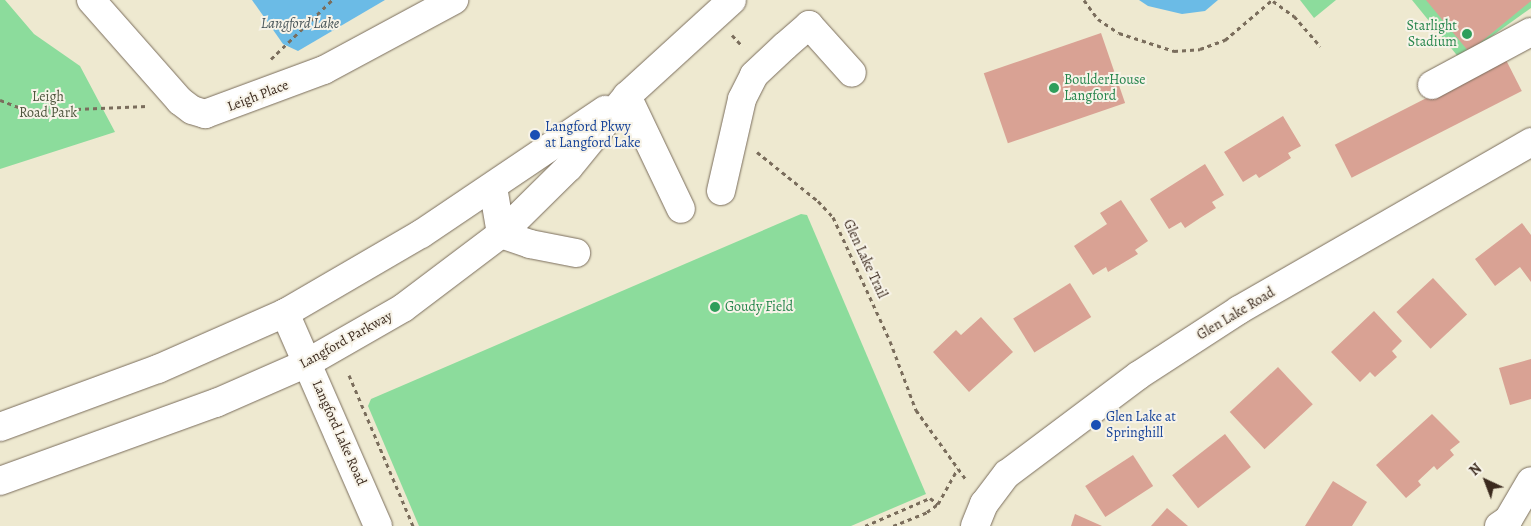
<!DOCTYPE html>
<html>
<head>
<meta charset="utf-8">
<style>
	body { margin:0 }
	#map { position:relative; width:1531px; height:526px; overflow:hidden; background:#eee9d0; font-family:Alegreya,serif }
	div>[style] { position:absolute }
	.green>* { inset:0; background:#8cdc9c }
	.water>* { inset:0; background:#6bbbe6 }
	.building>* { inset:0; background:#d9a294; transform-origin:0 0 }
	.path>* { height:3px; margin-top:-1.5px; transform-origin:0; background:repeating-linear-gradient(90deg,#7a6d5c 0 4px,transparent 0 8px) }
	.roads { filter:drop-shadow(0 0 1px #7a6d5c) drop-shadow(0 0 1px #7a6d5c) }
	.minor>* { height:28px; margin:-14px; padding:0 14px; transform-origin:14px; border-radius:14px; background:#fff }
	.major>* { height:28px; margin:-14px; padding:0 14px; transform-origin:14px; border-radius:14px; background:#fff }
	.dots>* { width:14px; height:14px; translate:-50% -50%; box-sizing:border-box; border:2px solid #f7f3e8; border-radius:50% }
	span { translate:-50% -50%; white-space:nowrap; text-align:center; line-height:1.15; -webkit-text-stroke:4px #f7f3e8; paint-order:stroke }
	.leisure-label { font-size:14px; color:#27864d }
	.right { translate:-100% -50%; text-align:right }
	.left { translate:0 -50%; text-align:left }
	.street-label { font-size:14px; color:#3b2a1e }
	.park-label { font-size:14px; color:#4f563e }
	.transit-label { font-size:14px; color:#164399 }
	.water-label { font-size:15px; color:#49565a; font-style:italic }
	.north { position:absolute; left:1461px; top:456px; width:50px; height:50px; -webkit-text-stroke:4px #f7f3e8; paint-order:stroke; rotate:317deg; font-size:14px; font-weight:700; line-height:20px; text-align:center; color:#3b2a1e }
	.north::after { content:''; display:block; margin:auto; width:18px; height:22px; background:#3b2a1e; clip-path:polygon(50% 0,100% 100%,50% 72%,0 100%) }
</style>
</head>
<body>
<div id="map">
	<div class="green">
		<i style="clip-path:polygon(0 0,5px 0,34px 34px,80px 66px,115px 132px,0 169px)"></i>
		<i style="clip-path:polygon(1300px 0,1336px 0,1314px 18px)"></i>
		<i style="clip-path:polygon(1412px 0,1531px 0,1531px 8px,1460px 59px)"></i>
		<i style="clip-path:polygon(801px 214px,807px 215px,926px 494px,851px 526px,419px 526px,368px 406px,371px 399px)"></i>
	</div>
	<div class="water">
		<i style="clip-path:polygon(252px 0,385px 0,298px 51px,283px 44px)"></i>
		<i style="clip-path:polygon(1139px 0,1218px 0,1205px 11px,1182px 14px,1148px 6px)"></i>
	</div>
	<div class="building">
		<i style="clip-path:polygon(1426px 0,1531px 0,1531px 1px,1469px 52px)"></i>
		<i style="left:1101px;top:33px;width:74px;height:124px;rotate:71deg"></i>
		<i style="left:1505px;top:58px;width:37px;height:191px;rotate:63deg"></i>
		<i style="clip-path:polygon(1283px 116px,1301px 146px,1288px 153px,1291px 158px,1259px 178px,1256px 174px,1243px 182px,1224px 152px)"></i>
		<i style="clip-path:polygon(1205px 164px,1224px 195px,1212px 202px,1216px 208px,1200px 218px,1185px 228px,1181px 222px,1169px 229px,1150px 199px)"></i>
		<i style="clip-path:polygon(1121px 200px,1148px 241px,1135px 250px,1138px 254px,1108px 272px,1106px 267px,1093px 275px,1074px 246px,1107px 224px,1100px 213px)"></i>
		<i style="clip-path:polygon(1522px 223px,1531px 235px,1531px 282px,1520px 267px,1495px 286px,1475px 259px)"></i>
		<i style="left:1433px;top:278px;width:50px;height:50px;rotate:47deg"></i>
		<i style="left:1070px;top:283px;width:40px;height:67px;rotate:58deg"></i>
		<i style="clip-path:polygon(1374px 311px,1402px 341px,1392px 351px,1397px 357px,1375px 377px,1370px 372px,1360px 382px,1331px 352px)"></i>
		<i style="clip-path:polygon(981px 317px,1013px 352px,969px 392px,933px 352px,956px 330px,961px 335px)"></i>
		<i style="clip-path:polygon(1531px 359px,1531px 399px,1510px 405px,1499px 368px)"></i>
		<i style="left:1278px;top:367px;width:51px;height:66px;rotate:47deg"></i>
		<i style="clip-path:polygon(1432px 414px,1460px 442px,1450px 450px,1454px 455px,1437px 470px,1434px 466px,1418px 481px,1421px 485px,1406px 498px,1376px 465px)"></i>
		<i style="left:1225px;top:434px;width:42px;height:67px;rotate:52deg"></i>
		<i style="left:1133px;top:455px;width:37px;height:57px;rotate:57deg"></i>
		<i style="clip-path:polygon(1333px 481px,1367px 502px,1352px 526px,1305px 526px)"></i>
		<i style="clip-path:polygon(1167px 508px,1188px 526px,1151px 526px)"></i>
		<i style="clip-path:polygon(1075px 514px,1102px 526px,1071px 526px)"></i>
	</div>
	<div class="path">
		<i style="left:1084px;top:0;width:24px;rotate:54deg"></i>
		<i style="left:1098px;top:19px;width:25px;rotate:34deg"></i>
		<i style="left:1119px;top:33px;width:58px;rotate:18.1deg"></i>
		<i style="left:1174px;top:51px;width:26px;rotate:-4deg"></i>
		<i style="left:1200px;top:49px;width:27px;rotate:-20deg"></i>
		<i style="left:1225px;top:40px;width:62px;rotate:-40.4deg"></i>
		<i style="left:1273px;top:1px;width:26px;rotate:36deg"></i>
		<i style="left:1294px;top:16px;width:40px;rotate:49deg"></i>
		<i style="left:732px;top:35px;width:16px;rotate:47deg"></i>
		<i style="left:271px;top:59px;width:85px;rotate:-44deg"></i>
		<i style="left:0;top:100px;width:31px;rotate:21deg"></i>
		<i style="left:29px;top:111px;width:118px;rotate:-2.4deg"></i>
		<i style="left:757px;top:152px;width:78px;rotate:38.8deg"></i>
		<i style="left:818px;top:201px;width:22px;rotate:47deg"></i>
		<i style="left:833px;top:217px;width:136px;rotate:65.3deg"></i>
		<i style="left:890px;top:341px;width:74px;rotate:69.4deg"></i>
		<i style="left:916px;top:410px;width:87px;rotate:54.3deg"></i>
		<i style="left:349px;top:375px;width:164px;rotate:67deg"></i>
		<i style="left:865px;top:526px;width:71px;rotate:-23.3deg"></i>
		<i style="left:930px;top:498px;width:10px;rotate:37deg"></i>
		<i style="left:893px;top:526px;width:37px;rotate:-22deg"></i>
		<i style="left:927px;top:512px;width:14px;rotate:-36deg"></i>
		<i style="left:938px;top:504px;width:41px;rotate:-60.9deg"></i>
	</div>
	<div class="roads">
		<div class="minor">
			<i style="left:91px;top:0;width:135px;rotate:48.6deg"></i>
			<i style="left:180px;top:101px;width:15px;rotate:37deg"></i>
			<i style="left:192px;top:110px;width:14px;rotate:17deg"></i>
			<i style="left:205px;top:114px;width:127px;rotate:-20.3deg"></i>
			<i style="left:324px;top:70px;width:148px;rotate:-28.3deg"></i>
			<i style="left:1432px;top:85px;width:112px;rotate:-28.2deg"></i>
			<i style="left:627px;top:96px;width:125px;rotate:64.5deg"></i>
			<i style="left:493px;top:187px;width:48px;rotate:80.3deg"></i>
			<i style="left:501px;top:234px;width:31px;rotate:19deg"></i>
			<i style="left:530px;top:244px;width:47px;rotate:11.1deg"></i>
			<i style="left:721px;top:191px;width:94px;rotate:-77.1deg"></i>
			<i style="left:742px;top:99px;width:27px;rotate:-63deg"></i>
			<i style="left:754px;top:75px;width:42px;rotate:-43.1deg"></i>
			<i style="left:785px;top:46px;width:32px;rotate:-41deg"></i>
			<i style="left:809px;top:25px;width:64px;rotate:48.1deg"></i>
			<i style="left:285px;top:313px;width:232px;rotate:66.4deg"></i>
			<i style="left:975px;top:526px;width:24px;rotate:-68deg"></i>
			<i style="left:984px;top:504px;width:38px;rotate:-53deg"></i>
			<i style="left:1007px;top:474px;width:165px;rotate:-36.9deg"></i>
			<i style="left:1139px;top:375px;width:119px;rotate:-33deg"></i>
			<i style="left:1239px;top:310px;width:337px;rotate:-29.9deg"></i>
			<i style="left:1499px;top:526px;width:11px;rotate:-34deg"></i>
			<i style="left:1508px;top:520px;width:45px;rotate:-59.5deg"></i>
		</div>
		<div class="major">
			<i style="left:0;top:427px;width:168px;rotate:-20.2deg"></i>
			<i style="left:158px;top:369px;width:139px;rotate:-23.8deg"></i>
			<i style="left:285px;top:313px;width:157px;rotate:-30.2deg"></i>
			<i style="left:421px;top:234px;width:222px;rotate:-34deg"></i>
			<i style="left:0;top:481px;width:230px;rotate:-19.9deg"></i>
			<i style="left:216px;top:403px;width:99px;rotate:-23.7deg"></i>
			<i style="left:307px;top:363px;width:111px;rotate:-29.8deg"></i>
			<i style="left:403px;top:308px;width:123px;rotate:-37.1deg"></i>
			<i style="left:501px;top:234px;width:95px;rotate:-44.6deg"></i>
			<i style="left:569px;top:167px;width:92px;rotate:-50.8deg"></i>
			<i style="left:627px;top:96px;width:142px;rotate:-42.4deg"></i>
		</div>
	</div>
	<div class="dots">
		<i style="left:1467px;top:34px;background:#2e9e5b"></i>
		<i style="left:1054px;top:88px;background:#2e9e5b"></i>
		<i style="left:535px;top:135px;background:#1a4fb4"></i>
		<i style="left:715px;top:307px;background:#2e9e5b"></i>
		<i style="left:1096px;top:425px;background:#1a4fb4"></i>
	</div>
	<div class="leisure-label">
		<span class="right" style="left:1457px;top:34px">Starlight<br>Stadium</span>
		<span class="left" style="left:1064px;top:88px">BoulderHouse<br>Langford</span>
		<span class="left" style="left:725px;top:307px">Goudy Field</span>
	</div>
	<div class="street-label">
		<span style="left:258px;top:96px;rotate:-21deg">Leigh Place</span>
		<span style="left:865px;top:259px;rotate:65deg">Glen Lake Trail</span>
		<span style="left:1236px;top:314px;rotate:-31deg">Glen Lake Road</span>
		<span style="left:346px;top:340px;rotate:-29deg">Langford Parkway</span>
		<span style="left:339px;top:433px;rotate:66deg">Langford Lake Road</span>
	</div>
	<div class="park-label">
		<span style="left:48px;top:105px">Leigh<br>Road Park</span>
	</div>
	<div class="transit-label">
		<span class="left" style="left:545px;top:135px">Langford Pkwy<br>at Langford Lake</span>
		<span class="left" style="left:1106px;top:425px">Glen Lake at<br>Springhill</span>
	</div>
	<div class="water-label">
		<span style="left:300px;top:24px">Langford Lake</span>
	</div>
	<div class="north">N</div>
</div>
</body>
</html>
